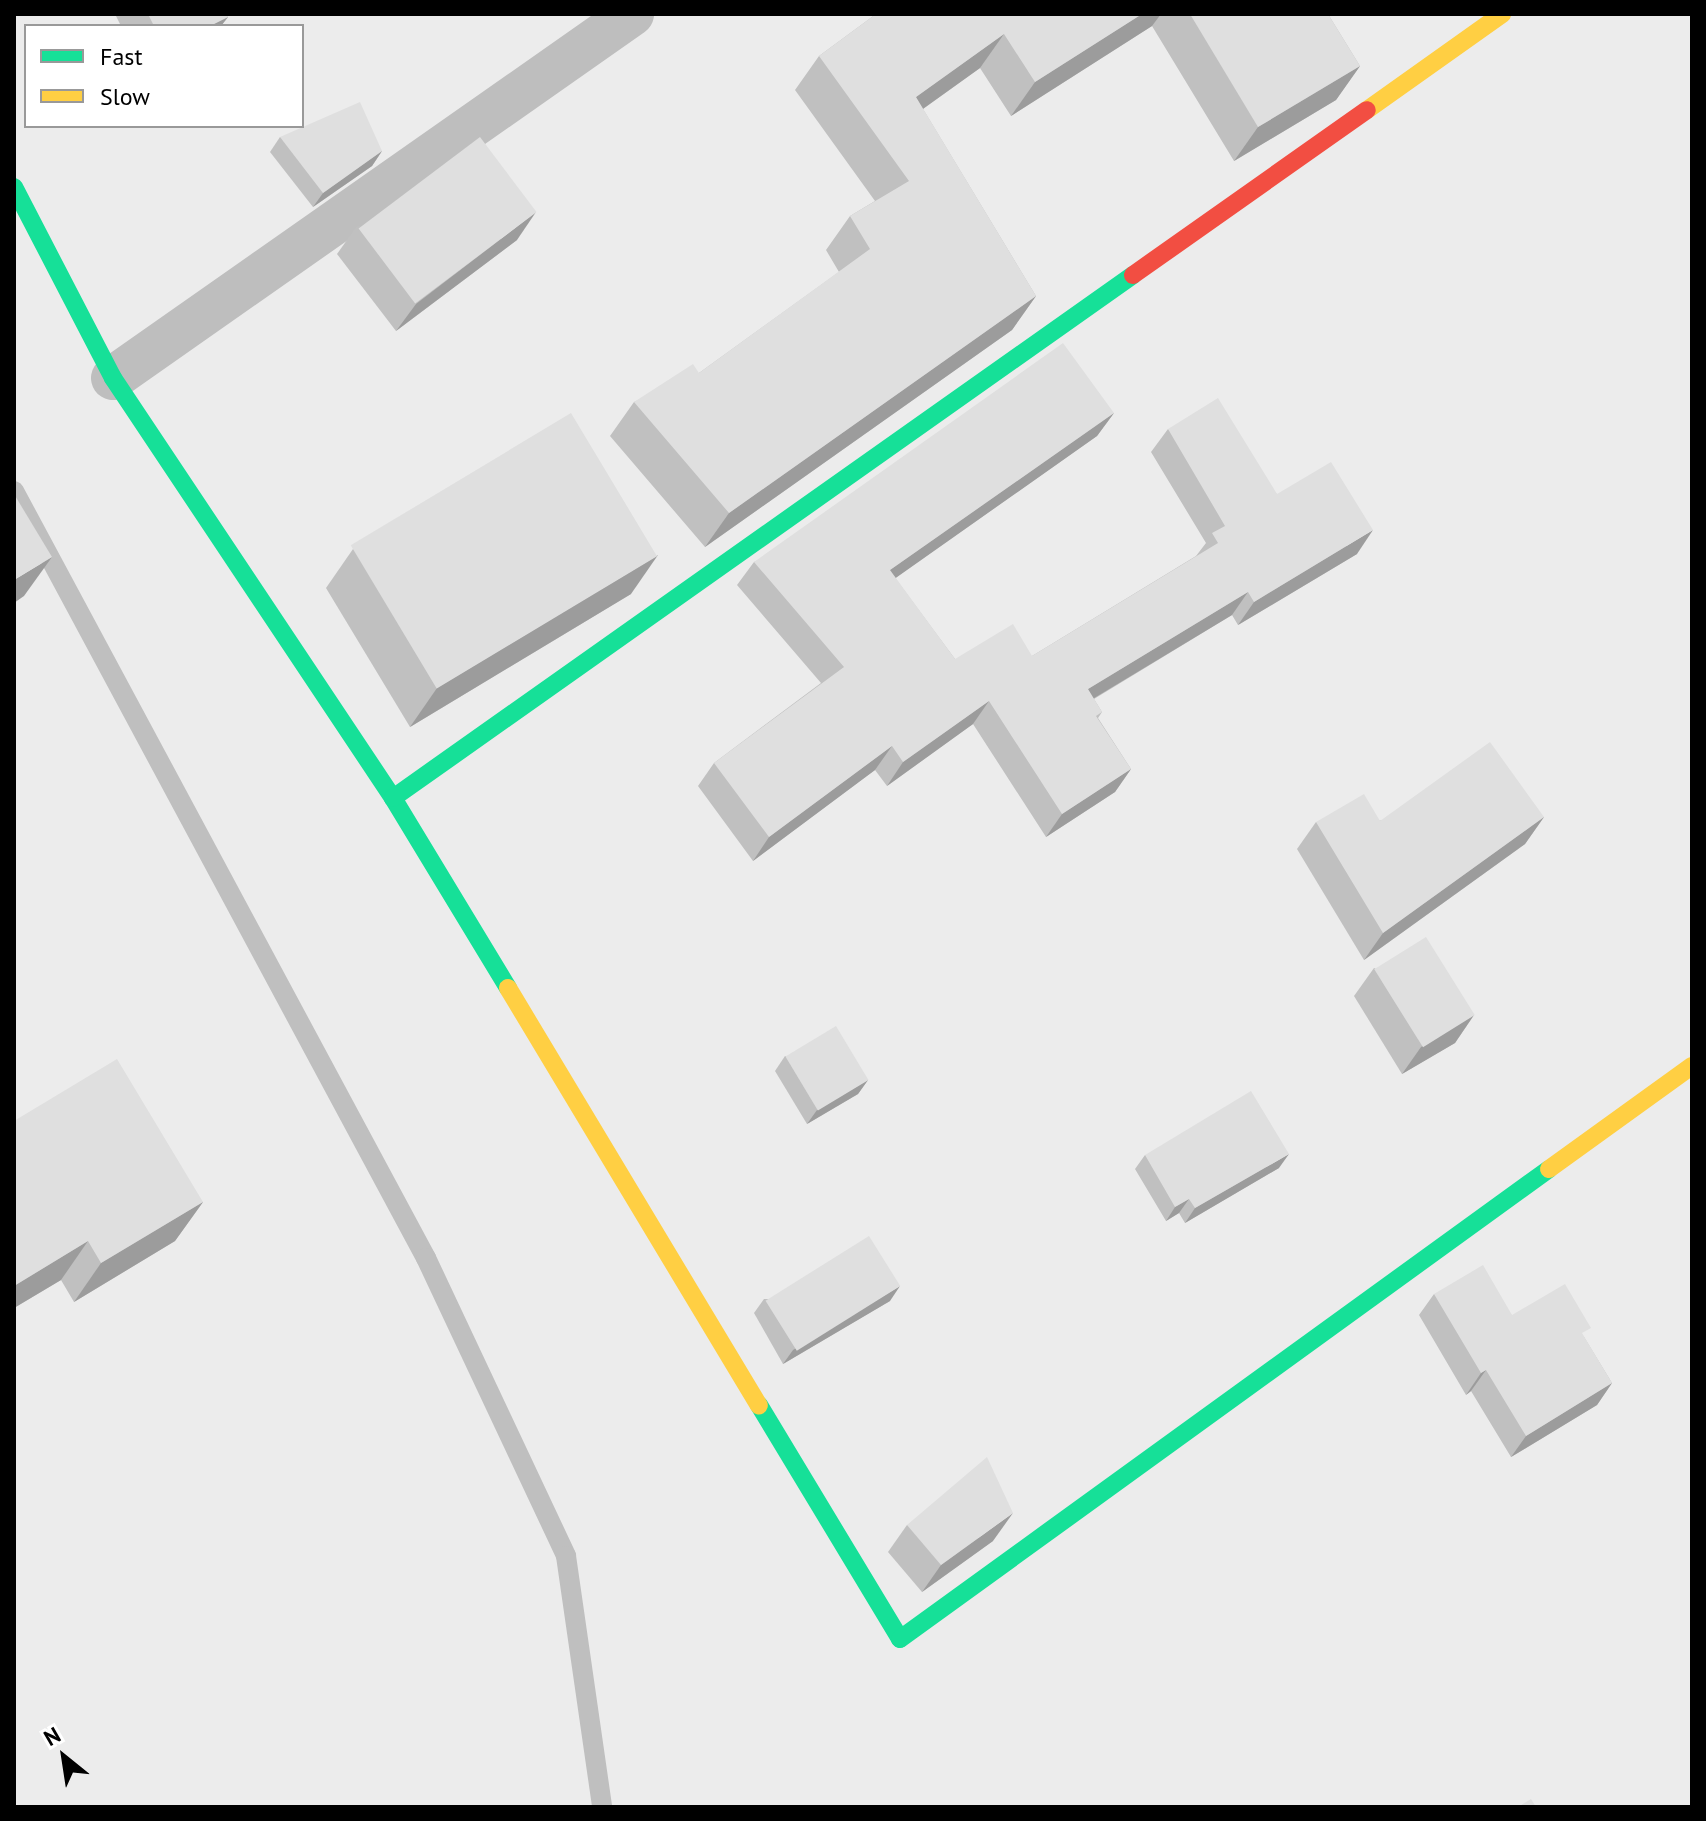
<!DOCTYPE html>
<html>
<head>
<meta charset="utf-8">
<style>
	body { margin:0 }
	#map { position:relative; width:1706px; height:1821px; overflow:hidden; background:#fff; font-family:"PT Sans",sans-serif }
	div>[style] { position:absolute }
	.green>* { inset:0; background:#ececec }
	.stream>* { height:20px; margin:-10px; padding:0 10px; transform-origin:10px; border-radius:10px; background:#bfbfbf }
	.street>* { height:44px; margin:-22px; padding:0 22px; transform-origin:22px; border-radius:22px; background:#bebebe }
	.fast>* { height:18px; margin:-9px; padding:0 9px; transform-origin:9px; border-radius:9px; background:#16e098 }
	.slow>* { height:18px; margin:-9px; padding:0 9px; transform-origin:9px; border-radius:9px; background:#ffcf43 }
	.jam>* { height:18px; margin:-9px; padding:0 9px; transform-origin:9px; border-radius:9px; background:#f24e42 }
	.wall>* { inset:0; background:#c0c0c0 }
	.shaded-wall>* { inset:0; background:#9c9c9c }
	.building>* { inset:0; background:#dfdfdf; transform-origin:0 0 }
	span { translate:-50% -50%; white-space:nowrap; text-align:center; line-height:1.15; -webkit-text-stroke:6px #fff; paint-order:stroke }
	.frame { position:absolute; inset:0; border:16px solid #000; pointer-events:none }
	.legend { position:absolute; left:24px; top:24px; width:280px; height:104px; box-sizing:border-box; background:#fff; border:2px solid #999; margin:0; padding:10px 14px; list-style:none; font-size:24px; color:#000 }
	.legend li { display:flex; align-items:center; gap:16px; height:40px }
	.legend b { width:40px; border:2px solid #999 }
	.north { position:absolute; left:24px; top:1717px; width:80px; height:80px; -webkit-text-stroke:6px #fff; paint-order:stroke; rotate:330deg; font-size:22px; font-weight:700; line-height:32px; text-align:center; color:#000 }
	.north::after { content:''; display:block; margin:auto; width:28px; height:36px; background:#000; clip-path:polygon(50% 0,100% 100%,50% 72%,0 100%) }
</style>
</head>
<body>
<div id="map">
	<div class="green">
		<i style="clip-path:polygon(evenodd,14px 14px,1692px 14px,1692px 1807px,14px 1807px,14px 14px,26px 26px,302px 26px,302px 126px,26px 126px,26px 26px)"></i>
	</div>
	<div class="stream">
		<i style="left:14px;top:491px;width:871px;rotate:61.76deg"></i>
		<i style="left:426px;top:1258px;width:329px;rotate:64.8deg"></i>
		<i style="left:566px;top:1556px;width:254px;rotate:81.8deg"></i>
	</div>
	<div class="street">
		<i style="left:113px;top:378px;width:634px;rotate:-35.04deg"></i>
	</div>
	<div class="fast">
		<i style="left:14px;top:187px;width:215px;rotate:62.6deg"></i>
		<i style="left:113px;top:378px;width:505px;rotate:56.31deg"></i>
		<i style="left:393px;top:798px;width:222px;rotate:58.8deg"></i>
		<i style="left:393px;top:798px;width:906px;rotate:-35.25deg"></i>
		<i style="left:759px;top:1405px;width:273px;rotate:58.9deg"></i>
		<i style="left:900px;top:1639px;width:801px;rotate:-35.91deg"></i>
	</div>
	<div class="slow">
		<i style="left:1367px;top:110px;width:166px;rotate:-35.4deg"></i>
		<i style="left:508px;top:988px;width:487px;rotate:59deg"></i>
		<i style="left:1549px;top:1169px;width:176px;rotate:-35.8deg"></i>
	</div>
	<div class="jam">
		<i style="left:1133px;top:275px;width:286px;rotate:-35.2deg"></i>
	</div>
	<div class="wall">
		<i style="clip-path:polygon(115px 14px,226px 14px,228px 17px,221px 26px,121px 26px)"></i>
		<i style="clip-path:polygon(876px 14px,1328px 14px,1360px 66px,1336px 100px,1234px 161px,1152px 26px,1011px 116px,980px 68px,923px 109px,1036px 296px,1012px 330px,705px 547px,610px 436px,634px 402px,699px 373px,839px 272px,826px 250px,850px 216px,875px 201px,795px 90px,819px 56px)"></i>
		<i style="clip-path:polygon(280px 137px,382px 151px,372px 166px,313px 207px,270px 152px)"></i>
		<i style="clip-path:polygon(357px 226px,517px 240px,396px 331px,337px 254px)"></i>
		<i style="clip-path:polygon(1114px 413px,1097px 436px,895px 578px,955px 659px,1032px 656px,1196px 556px,1206px 543px,1151px 452px,1168px 429px,1277px 494px,1357px 554px,1238px 625px,1232px 615px,1094px 699px,1102px 712px,1098px 718px,1131px 769px,1115px 792px,1046px 837px,973px 724px,887px 786px,875px 770px,753px 861px,698px 786px,714px 763px,821px 683px,737px 585px,754px 562px)"></i>
		<i style="clip-path:polygon(353px 549px,631px 594px,410px 727px,326px 588px)"></i>
		<i style="clip-path:polygon(1544px 817px,1525px 844px,1364px 960px,1297px 849px,1316px 822px)"></i>
		<i style="clip-path:polygon(1374px 968px,1474px 1015px,1455px 1043px,1402px 1074px,1354px 996px)"></i>
		<i style="clip-path:polygon(785px 1056px,868px 1080px,858px 1094px,807px 1124px,775px 1071px)"></i>
		<i style="clip-path:polygon(14px 1121px,203px 1202px,175px 1241px,74px 1302px,61px 1280px,14px 1308px)"></i>
		<i style="clip-path:polygon(1145px 1155px,1279px 1168px,1185px 1223px,1179px 1213px,1166px 1221px,1135px 1169px)"></i>
		<i style="clip-path:polygon(1434px 1294px,1512px 1315px,1584px 1337px,1612px 1383px,1597px 1405px,1511px 1457px,1471px 1391px,1466px 1395px,1419px 1315px)"></i>
		<i style="clip-path:polygon(764px 1299px,890px 1301px,783px 1364px,754px 1313px)"></i>
		<i style="clip-path:polygon(907px 1525px,993px 1541px,922px 1592px,888px 1552px)"></i>
	</div>
	<div class="shaded-wall">
		<i style="clip-path:polygon(1142px 14px,1161px 14px,1152px 26px,1011px 116px,1035px 82px)"></i>
		<i style="clip-path:polygon(228px 17px,221px 26px,210px 26px)"></i>
		<i style="clip-path:polygon(1004px 34px,980px 68px,892px 131px,916px 97px)"></i>
		<i style="clip-path:polygon(1360px 66px,1336px 100px,1234px 161px,1258px 127px)"></i>
		<i style="clip-path:polygon(382px 151px,372px 166px,313px 207px,323px 193px)"></i>
		<i style="clip-path:polygon(536px 212px,517px 240px,396px 331px,416px 304px)"></i>
		<i style="clip-path:polygon(1036px 296px,1012px 330px,705px 547px,729px 513px)"></i>
		<i style="clip-path:polygon(1114px 413px,1097px 436px,873px 594px,890px 570px)"></i>
		<i style="clip-path:polygon(1373px 530px,1357px 554px,1238px 625px,1254px 602px)"></i>
		<i style="clip-path:polygon(658px 555px,631px 594px,410px 727px,437px 688px)"></i>
		<i style="clip-path:polygon(52px 557px,24px 596px,14px 603px,14px 580px)"></i>
		<i style="clip-path:polygon(1248px 592px,1232px 615px,1071px 712px,1088px 689px)"></i>
		<i style="clip-path:polygon(989px 701px,973px 724px,887px 786px,903px 762px)"></i>
		<i style="clip-path:polygon(892px 746px,875px 770px,753px 861px,769px 837px)"></i>
		<i style="clip-path:polygon(1131px 769px,1115px 792px,1046px 837px,1062px 814px)"></i>
		<i style="clip-path:polygon(1544px 817px,1525px 844px,1364px 960px,1383px 933px)"></i>
		<i style="clip-path:polygon(1474px 1015px,1455px 1043px,1402px 1074px,1421px 1047px)"></i>
		<i style="clip-path:polygon(868px 1080px,858px 1094px,807px 1124px,817px 1110px)"></i>
		<i style="clip-path:polygon(1289px 1154px,1279px 1168px,1185px 1223px,1195px 1208px)"></i>
		<i style="clip-path:polygon(1189px 1199px,1179px 1213px,1166px 1221px,1175px 1207px)"></i>
		<i style="clip-path:polygon(203px 1202px,175px 1241px,74px 1302px,101px 1263px)"></i>
		<i style="clip-path:polygon(88px 1241px,61px 1280px,14px 1308px,14px 1286px)"></i>
		<i style="clip-path:polygon(900px 1286px,890px 1301px,783px 1364px,793px 1350px)"></i>
		<i style="clip-path:polygon(1486px 1370px,1471px 1391px,1466px 1395px,1481px 1373px)"></i>
		<i style="clip-path:polygon(1612px 1383px,1597px 1405px,1511px 1457px,1526px 1436px)"></i>
		<i style="clip-path:polygon(1013px 1513px,993px 1541px,922px 1592px,941px 1565px)"></i>
	</div>
	<div class="building">
		<i style="clip-path:polygon(148px 14px,226px 14px,228px 17px,210px 26px,154px 26px)"></i>
		<i style="clip-path:polygon(876px 14px,1142px 14px,1035px 82px,1004px 34px,916px 97px,1036px 296px,729px 513px,634px 402px,693px 364px,699px 373px,870px 249px,850px 216px,909px 181px,819px 56px)"></i>
		<i style="clip-path:polygon(1190px 14px,1328px 14px,1360px 66px,1258px 127px)"></i>
		<i style="clip-path:polygon(360px 102px,382px 151px,323px 193px,280px 137px)"></i>
		<i style="left:480px;top:137px;width:94px;height:152px;rotate:53deg"></i>
		<i style="clip-path:polygon(1063px 343px,1114px 413px,890px 570px,955px 659px,1013px 624px,1032px 656px,1218px 543px,1212px 533px,1225px 526px,1168px 429px,1218px 398px,1277px 494px,1331px 462px,1373px 530px,1254px 602px,1248px 592px,1088px 689px,1102px 712px,1096px 716px,1131px 769px,1062px 814px,989px 701px,903px 762px,892px 746px,769px 837px,714px 763px,844px 667px,754px 562px)"></i>
		<i style="left:571px;top:413px;width:167px;height:257px;rotate:59deg"></i>
		<i style="clip-path:polygon(14px 494px,52px 557px,14px 580px)"></i>
		<i style="clip-path:polygon(1490px 742px,1544px 817px,1383px 933px,1316px 822px,1364px 794px,1380px 821px)"></i>
		<i style="left:1426px;top:937px;width:92px;height:61px;rotate:58deg"></i>
		<i style="left:836px;top:1026px;width:63px;height:59px;rotate:59deg"></i>
		<i style="clip-path:polygon(117px 1059px,203px 1202px,101px 1263px,88px 1241px,14px 1286px,14px 1121px)"></i>
		<i style="clip-path:polygon(1251px 1091px,1289px 1154px,1195px 1208px,1189px 1199px,1175px 1207px,1145px 1155px)"></i>
		<i style="left:869px;top:1236px;width:59px;height:122px;rotate:58deg"></i>
		<i style="clip-path:polygon(1483px 1265px,1512px 1315px,1565px 1284px,1591px 1328px,1582px 1333px,1612px 1383px,1526px 1436px,1486px 1370px,1481px 1373px,1434px 1294px)"></i>
		<i style="clip-path:polygon(987px 1457px,1013px 1513px,941px 1565px,907px 1525px)"></i>
		<i style="clip-path:polygon(1531px 1799px,1536px 1807px,1518px 1807px)"></i>
	</div>
	<div class="frame"></div>
	<ul class="legend">
	<li><b style="height:10px;background:#16e098"></b>Fast</li>
	<li><b style="height:10px;background:#ffcf43"></b>Slow</li>
	</ul>
	<div class="north">N</div>
</div>
</body>
</html>
